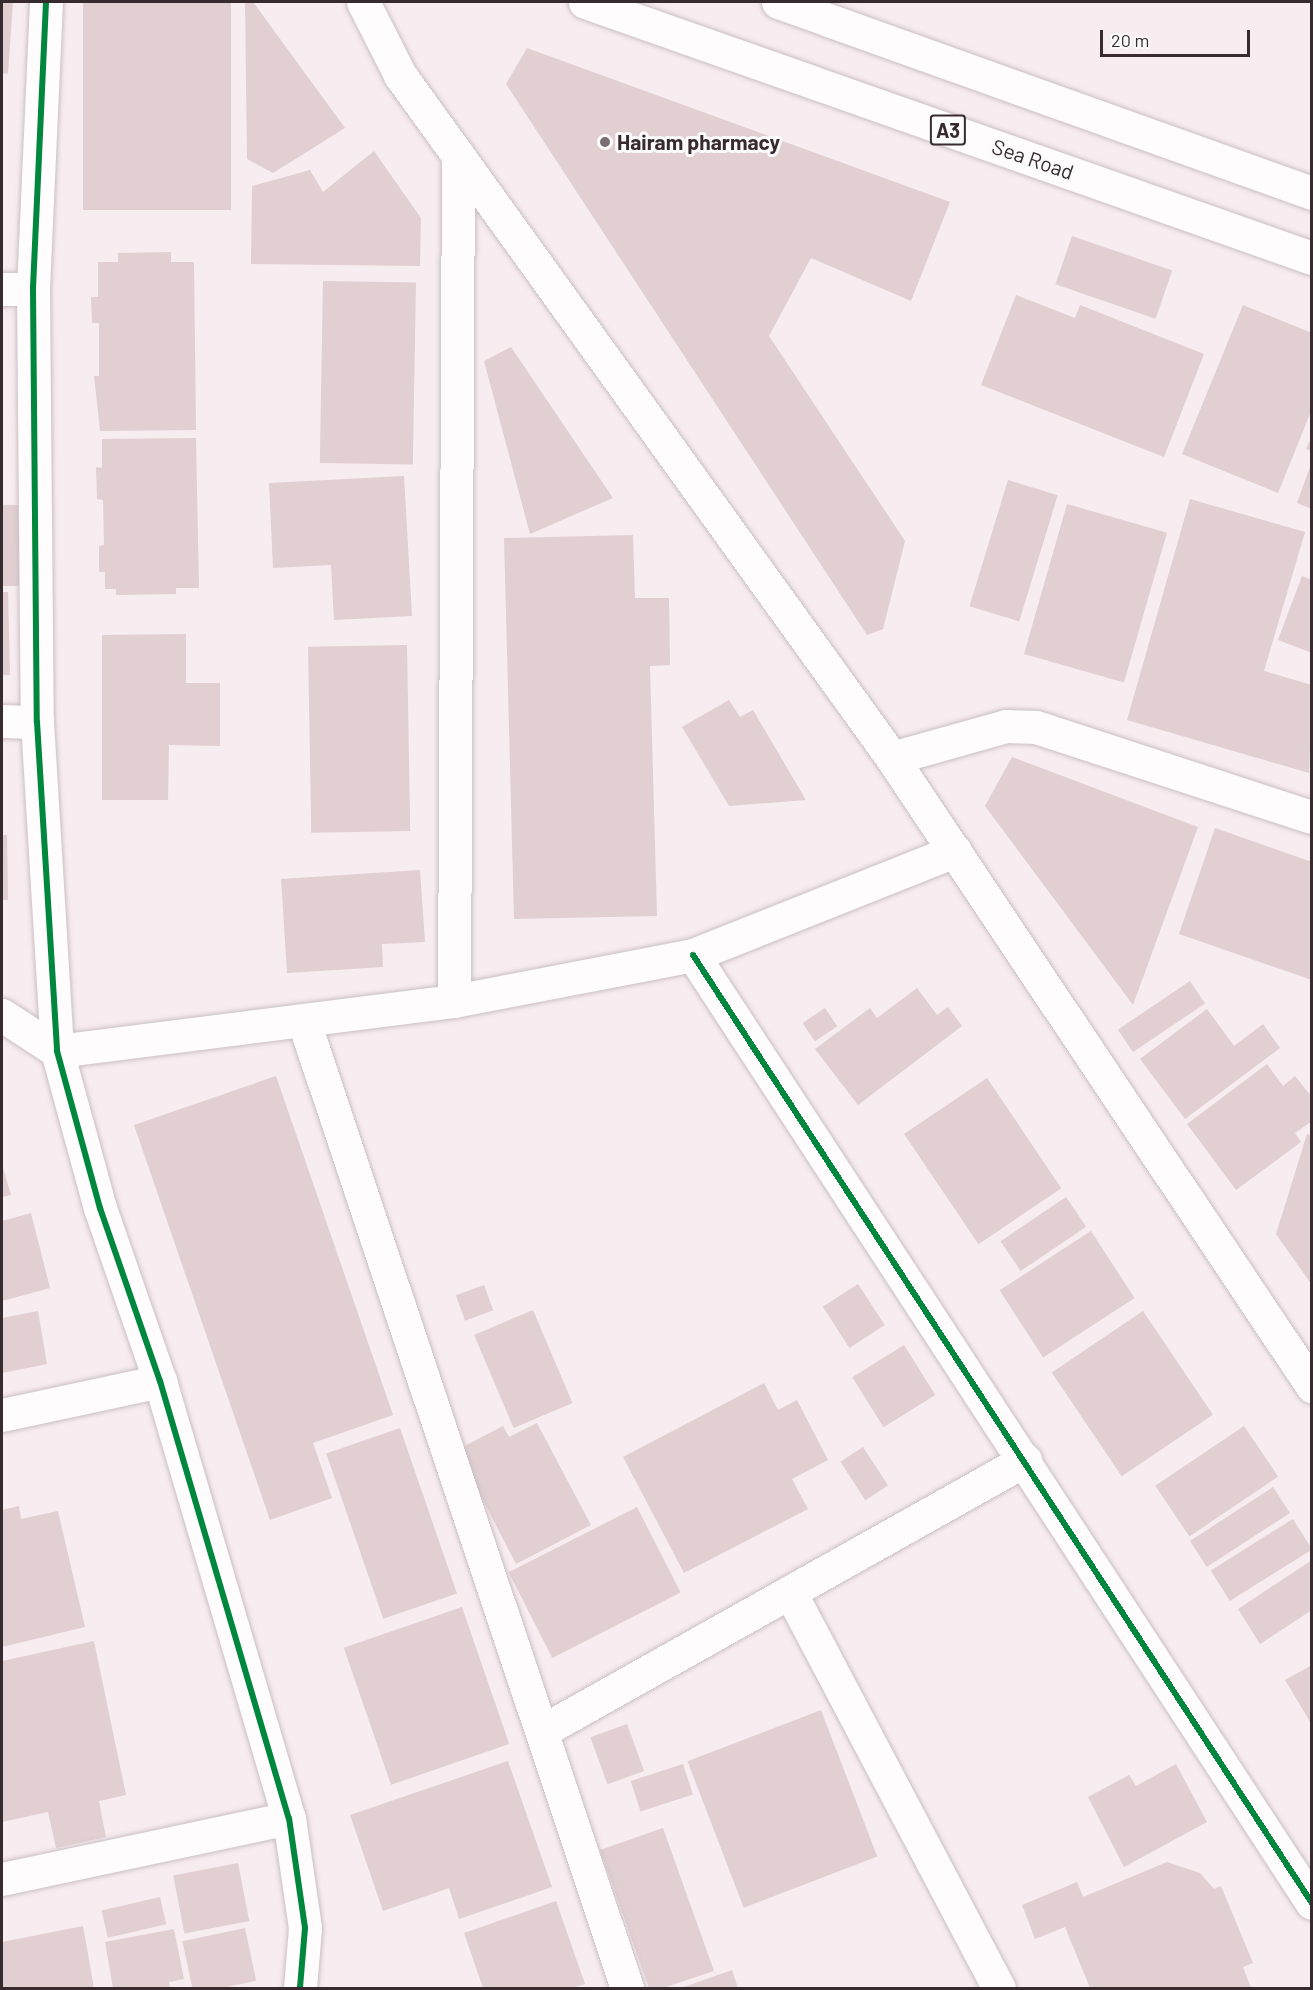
<!DOCTYPE html>
<html>
<head>
<meta charset="utf-8">
<style>
	body { margin:0 }
	#map { position:relative; width:1313px; height:1990px; overflow:hidden; background:#f7ecf0; font-family:Barlow,sans-serif }
	div>[style] { position:absolute }
	.building>* { inset:0; background:#e1cfd1; transform-origin:0 0 }
	.roads { filter:drop-shadow(0 0 2px #cabfc3) drop-shadow(0 0 2px #cabfc3) }
	.street>* { height:33px; margin:-16.5px; padding:0 16.5px; transform-origin:16.5px; border-radius:16.5px; background:#fefcfd }
	.secondary>* { height:33px; margin:-16.5px; padding:0 16.5px; transform-origin:16.5px; border-radius:16.5px; background:#fefcfd }
	.highway>* { height:33px; margin:-16.5px; padding:0 16.5px; transform-origin:16.5px; border-radius:16.5px; background:#fefcfd }
	.cycleway>* { height:6px; margin:-3px; padding:0 3px; transform-origin:3px; border-radius:3px; background:#00873e }
	.dots>* { width:16px; height:16px; translate:-50% -50%; box-sizing:border-box; border:3px solid #fbfbfb; border-radius:50% }
	span { translate:-50% -50%; white-space:nowrap; text-align:center; line-height:1.15; -webkit-text-stroke:6px #fbfbfb; paint-order:stroke }
	.shield-label span { padding:2px 4px; background:#fbfbfb; border:2px solid; border-radius:4px; -webkit-text-stroke-width:0 }
	.shield-label { font-size:20px; color:#382b30; font-weight:700 }
	.poi-label { font-size:21px; color:#382b30; font-weight:700 }
	.left { translate:0 -50%; text-align:left }
	.street-label { font-size:21px; color:#382b30 }
	.frame { position:absolute; inset:0; border:3px solid #382b30; pointer-events:none }
	.scale { position:absolute; left:1100px; top:30px; width:150px; height:27px; box-sizing:border-box; border:3px solid #382b30; border-top:0; padding-left:8px; font-size:18px; line-height:21px; white-space:nowrap; color:#382b30; -webkit-text-stroke:4px #fbfbfb; paint-order:stroke }
</style>
</head>
<body>
<div id="map">
	<div class="building">
		<i style="clip-path:polygon(2px 2px,13px 2px,8px 74px,2px 73px)"></i>
		<i style="left:83px;top:2px;width:148px;height:208px"></i>
		<i style="clip-path:polygon(245px 2px,253px 2px,345px 128px,273px 173px,247px 159px)"></i>
		<i style="clip-path:polygon(527px 48px,950px 202px,911px 301px,811px 258px,769px 336px,905px 541px,883px 629px,867px 635px,506px 84px)"></i>
		<i style="clip-path:polygon(374px 151px,421px 218px,420px 266px,251px 264px,252px 186px,310px 170px,323px 192px)"></i>
		<i style="left:1072px;top:236px;width:106px;height:51px;rotate:19deg"></i>
		<i style="clip-path:polygon(171px 252px,171px 262px,194px 262px,196px 430px,100px 431px,94px 376px,99px 376px,99px 323px,92px 323px,91px 297px,98px 297px,98px 262px,118px 262px,118px 253px)"></i>
		<i style="left:323px;top:281px;width:93px;height:182px;rotate:1deg"></i>
		<i style="clip-path:polygon(1016px 295px,1075px 318px,1080px 305px,1204px 354px,1164px 457px,981px 385px)"></i>
		<i style="clip-path:polygon(1243px 305px,1312px 333px,1312px 409px,1278px 493px,1182px 454px)"></i>
		<i style="clip-path:polygon(511px 347px,613px 498px,530px 534px,484px 361px)"></i>
		<i style="clip-path:polygon(1312px 436px,1312px 451px,1306px 449px)"></i>
		<i style="clip-path:polygon(196px 438px,199px 588px,176px 588px,176px 594px,116px 595px,116px 589px,105px 589px,105px 572px,99px 572px,99px 546px,104px 545px,103px 500px,97px 499px,96px 467px,102px 468px,102px 439px)"></i>
		<i style="clip-path:polygon(1311px 464px,1312px 464px,1312px 509px,1297px 503px)"></i>
		<i style="clip-path:polygon(404px 476px,412px 616px,334px 620px,331px 565px,273px 568px,269px 483px)"></i>
		<i style="left:1008px;top:480px;width:52px;height:132px;rotate:17deg"></i>
		<i style="clip-path:polygon(1190px 499px,1305px 532px,1264px 671px,1312px 685px,1309px 773px,1127px 720px)"></i>
		<i style="left:1067px;top:504px;width:104px;height:156px;rotate:16deg"></i>
		<i style="left:2px;top:505px;width:21px;height:81px"></i>
		<i style="clip-path:polygon(633px 535px,635px 598px,669px 598px,670px 665px,650px 666px,657px 916px,514px 919px,504px 538px)"></i>
		<i style="clip-path:polygon(1302px 576px,1312px 580px,1312px 653px,1278px 640px)"></i>
		<i style="clip-path:polygon(2px 592px,8px 592px,10px 675px,2px 675px)"></i>
		<i style="clip-path:polygon(186px 634px,186px 683px,220px 683px,220px 746px,169px 745px,168px 800px,102px 800px,102px 635px)"></i>
		<i style="left:407px;top:645px;width:186px;height:99px;rotate:89deg"></i>
		<i style="clip-path:polygon(729px 700px,740px 717px,753px 710px,806px 800px,729px 806px,682px 727px)"></i>
		<i style="clip-path:polygon(1012px 757px,1198px 827px,1133px 1005px,985px 806px)"></i>
		<i style="clip-path:polygon(1215px 828px,1312px 862px,1312px 980px,1179px 934px)"></i>
		<i style="clip-path:polygon(2px 835px,7px 835px,8px 900px,2px 900px)"></i>
		<i style="clip-path:polygon(420px 870px,425px 942px,382px 944px,383px 967px,287px 973px,281px 879px)"></i>
		<i style="left:1190px;top:981px;width:27px;height:87px;rotate:56deg"></i>
		<i style="clip-path:polygon(917px 988px,937px 1015px,948px 1007px,962px 1026px,858px 1105px,815px 1049px,870px 1008px,877px 1018px)"></i>
		<i style="left:825px;top:1008px;width:22px;height:27px;rotate:56deg"></i>
		<i style="clip-path:polygon(1207px 1009px,1234px 1046px,1263px 1024px,1280px 1048px,1185px 1119px,1140px 1059px)"></i>
		<i style="clip-path:polygon(1267px 1064px,1283px 1086px,1295px 1076px,1312px 1097px,1312px 1121px,1295px 1133px,1301px 1142px,1236px 1190px,1187px 1124px)"></i>
		<i style="clip-path:polygon(276px 1076px,393px 1415px,313px 1443px,332px 1498px,270px 1520px,134px 1125px)"></i>
		<i style="left:987px;top:1078px;width:133px;height:100px;rotate:56deg"></i>
		<i style="clip-path:polygon(1307px 1134px,1312px 1136px,1312px 1285px,1276px 1234px)"></i>
		<i style="clip-path:polygon(2px 1164px,11px 1195px,2px 1197px)"></i>
		<i style="left:1066px;top:1197px;width:36px;height:79px;rotate:56deg"></i>
		<i style="clip-path:polygon(31px 1213px,50px 1288px,2px 1301px,2px 1221px)"></i>
		<i style="left:1091px;top:1231px;width:80px;height:109px;rotate:57deg"></i>
		<i style="left:858px;top:1284px;width:49px;height:42px;rotate:57deg"></i>
		<i style="left:484px;top:1285px;width:27px;height:30px;rotate:70deg"></i>
		<i style="left:533px;top:1310px;width:101px;height:64px;rotate:67deg"></i>
		<i style="clip-path:polygon(38px 1311px,47px 1364px,2px 1373px,2px 1318px)"></i>
		<i style="left:1143px;top:1311px;width:125px;height:110px;rotate:56deg"></i>
		<i style="left:904px;top:1345px;width:59px;height:61px;rotate:58deg"></i>
		<i style="clip-path:polygon(764px 1383px,778px 1410px,797px 1400px,828px 1460px,792px 1479px,808px 1509px,684px 1573px,623px 1457px)"></i>
		<i style="clip-path:polygon(537px 1423px,591px 1525px,516px 1564px,457px 1450px,503px 1426px,509px 1437px)"></i>
		<i style="left:1244px;top:1426px;width:61px;height:107px;rotate:56deg"></i>
		<i style="left:400px;top:1428px;width:175px;height:78px;rotate:71deg"></i>
		<i style="left:863px;top:1447px;width:46px;height:27px;rotate:57deg"></i>
		<i style="left:1273px;top:1487px;width:31px;height:99px;rotate:57deg"></i>
		<i style="clip-path:polygon(19px 1506px,21px 1519px,58px 1511px,85px 1627px,2px 1647px,2px 1510px)"></i>
		<i style="left:637px;top:1507px;width:96px;height:144px;rotate:63deg"></i>
		<i style="left:1293px;top:1519px;width:36px;height:97px;rotate:58deg"></i>
		<i style="clip-path:polygon(1312px 1560px,1312px 1610px,1260px 1644px,1238px 1609px)"></i>
		<i style="left:462px;top:1607px;width:145px;height:125px;rotate:71deg"></i>
		<i style="clip-path:polygon(94px 1641px,126px 1795px,99px 1801px,106px 1837px,56px 1848px,48px 1812px,2px 1822px,2px 1661px)"></i>
		<i style="clip-path:polygon(1312px 1665px,1312px 1725px,1285px 1680px)"></i>
		<i style="left:821px;top:1710px;width:157px;height:143px;rotate:69deg"></i>
		<i style="left:627px;top:1724px;width:50px;height:39px;rotate:70deg"></i>
		<i style="clip-path:polygon(508px 1761px,552px 1887px,459px 1919px,449px 1888px,383px 1911px,350px 1815px)"></i>
		<i style="left:683px;top:1764px;width:32px;height:55px;rotate:72deg"></i>
		<i style="clip-path:polygon(1176px 1764px,1207px 1822px,1124px 1867px,1088px 1797px,1129px 1775px,1136px 1786px)"></i>
		<i style="clip-path:polygon(663px 1828px,714px 1971px,663px 1988px,649px 1988px,600px 1850px)"></i>
		<i style="clip-path:polygon(1167px 1862px,1200px 1873px,1214px 1889px,1221px 1886px,1253px 1963px,1243px 1967px,1251px 1988px,1090px 1988px,1065px 1927px,1035px 1939px,1022px 1905px,1077px 1882px,1083px 1897px)"></i>
		<i style="left:238px;top:1863px;width:59px;height:66px;rotate:79deg"></i>
		<i style="left:160px;top:1897px;width:28px;height:60px;rotate:77deg"></i>
		<i style="clip-path:polygon(556px 1901px,585px 1984px,572px 1988px,483px 1988px,464px 1933px)"></i>
		<i style="clip-path:polygon(83px 1926px,94px 1988px,2px 1988px,2px 1942px)"></i>
		<i style="left:245px;top:1928px;width:54px;height:64px;rotate:78deg"></i>
		<i style="clip-path:polygon(174px 1929px,184px 1979px,169px 1982px,170px 1988px,113px 1988px,105px 1942px)"></i>
		<i style="clip-path:polygon(732px 1970px,738px 1988px,681px 1988px)"></i>
	</div>
	<div class="roads">
		<div class="street">
			<i style="left:46px;top:2px;width:287px;rotate:92.6deg"></i>
			<i style="left:33px;top:289px;width:433px;rotate:89.5deg"></i>
			<i style="left:37px;top:722px;width:330px;rotate:86.5deg"></i>
			<i style="left:57px;top:1051px;width:163px;rotate:74.7deg"></i>
			<i style="left:100px;top:1208px;width:183px;rotate:70.9deg"></i>
			<i style="left:160px;top:1381px;width:456px;rotate:73.6deg"></i>
			<i style="left:289px;top:1818px;width:111px;rotate:81.7deg"></i>
			<i style="left:305px;top:1928px;width:60px;rotate:94.8deg"></i>
			<i style="left:2px;top:289px;width:31px"></i>
			<i style="left:2px;top:721px;width:35px;rotate:2deg"></i>
			<i style="left:892px;top:758px;width:118px;rotate:-15.7deg"></i>
			<i style="left:1006px;top:726px;width:30px;rotate:2deg"></i>
			<i style="left:1036px;top:727px;width:290px;rotate:18.1deg"></i>
			<i style="left:693px;top:955px;width:1132px;rotate:56.86deg"></i>
			<i style="left:454px;top:1001px;width:846px;rotate:-89.73deg"></i>
			<i style="left:2px;top:1015px;width:66px;rotate:33.2deg"></i>
			<i style="left:57px;top:1051px;width:400px;rotate:-7.2deg"></i>
			<i style="left:454px;top:1001px;width:243px;rotate:-10.9deg"></i>
			<i style="left:693px;top:955px;width:282px;rotate:-21.7deg"></i>
			<i style="left:304px;top:1022px;width:1019px;rotate:71.51deg"></i>
			<i style="left:2px;top:1415px;width:162px;rotate:-12.1deg"></i>
			<i style="left:791px;top:1594px;width:446px;rotate:62.2deg"></i>
			<i style="left:542px;top:1731px;width:554px;rotate:-29.3deg"></i>
			<i style="left:2px;top:1879px;width:293px;rotate:-12deg"></i>
		</div>
		<div class="secondary">
			<i style="left:363px;top:2px;width:82px;rotate:63.1deg"></i>
			<i style="left:400px;top:75px;width:842px;rotate:54.23deg"></i>
			<i style="left:892px;top:758px;width:756px;rotate:56.23deg"></i>
		</div>
		<div class="highway">
			<i style="left:585px;top:2px;width:771px;rotate:19.4deg"></i>
			<i style="left:778px;top:2px;width:567px;rotate:19.68deg"></i>
		</div>
	</div>
	<div class="cycleway">
		<i style="left:46px;top:2px;width:287px;rotate:92.6deg"></i>
		<i style="left:33px;top:289px;width:433px;rotate:89.5deg"></i>
		<i style="left:37px;top:722px;width:330px;rotate:86.5deg"></i>
		<i style="left:57px;top:1051px;width:163px;rotate:74.7deg"></i>
		<i style="left:100px;top:1208px;width:183px;rotate:70.9deg"></i>
		<i style="left:160px;top:1381px;width:456px;rotate:73.6deg"></i>
		<i style="left:289px;top:1818px;width:111px;rotate:81.7deg"></i>
		<i style="left:305px;top:1928px;width:60px;rotate:94.8deg"></i>
		<i style="left:693px;top:955px;width:1132px;rotate:56.86deg"></i>
	</div>
	<div class="dots">
		<i style="left:605px;top:142px;background:#7b6f73"></i>
	</div>
	<div class="shield-label">
		<span style="left:948px;top:130px">A3</span>
	</div>
	<div class="poi-label">
		<span class="left" style="left:617px;top:142px">Hairam pharmacy</span>
	</div>
	<div class="street-label">
		<span style="left:1033px;top:159px;rotate:19deg">Sea Road</span>
	</div>
	<div class="frame"></div>
	<div class="scale">20 m</div>
</div>
</body>
</html>
